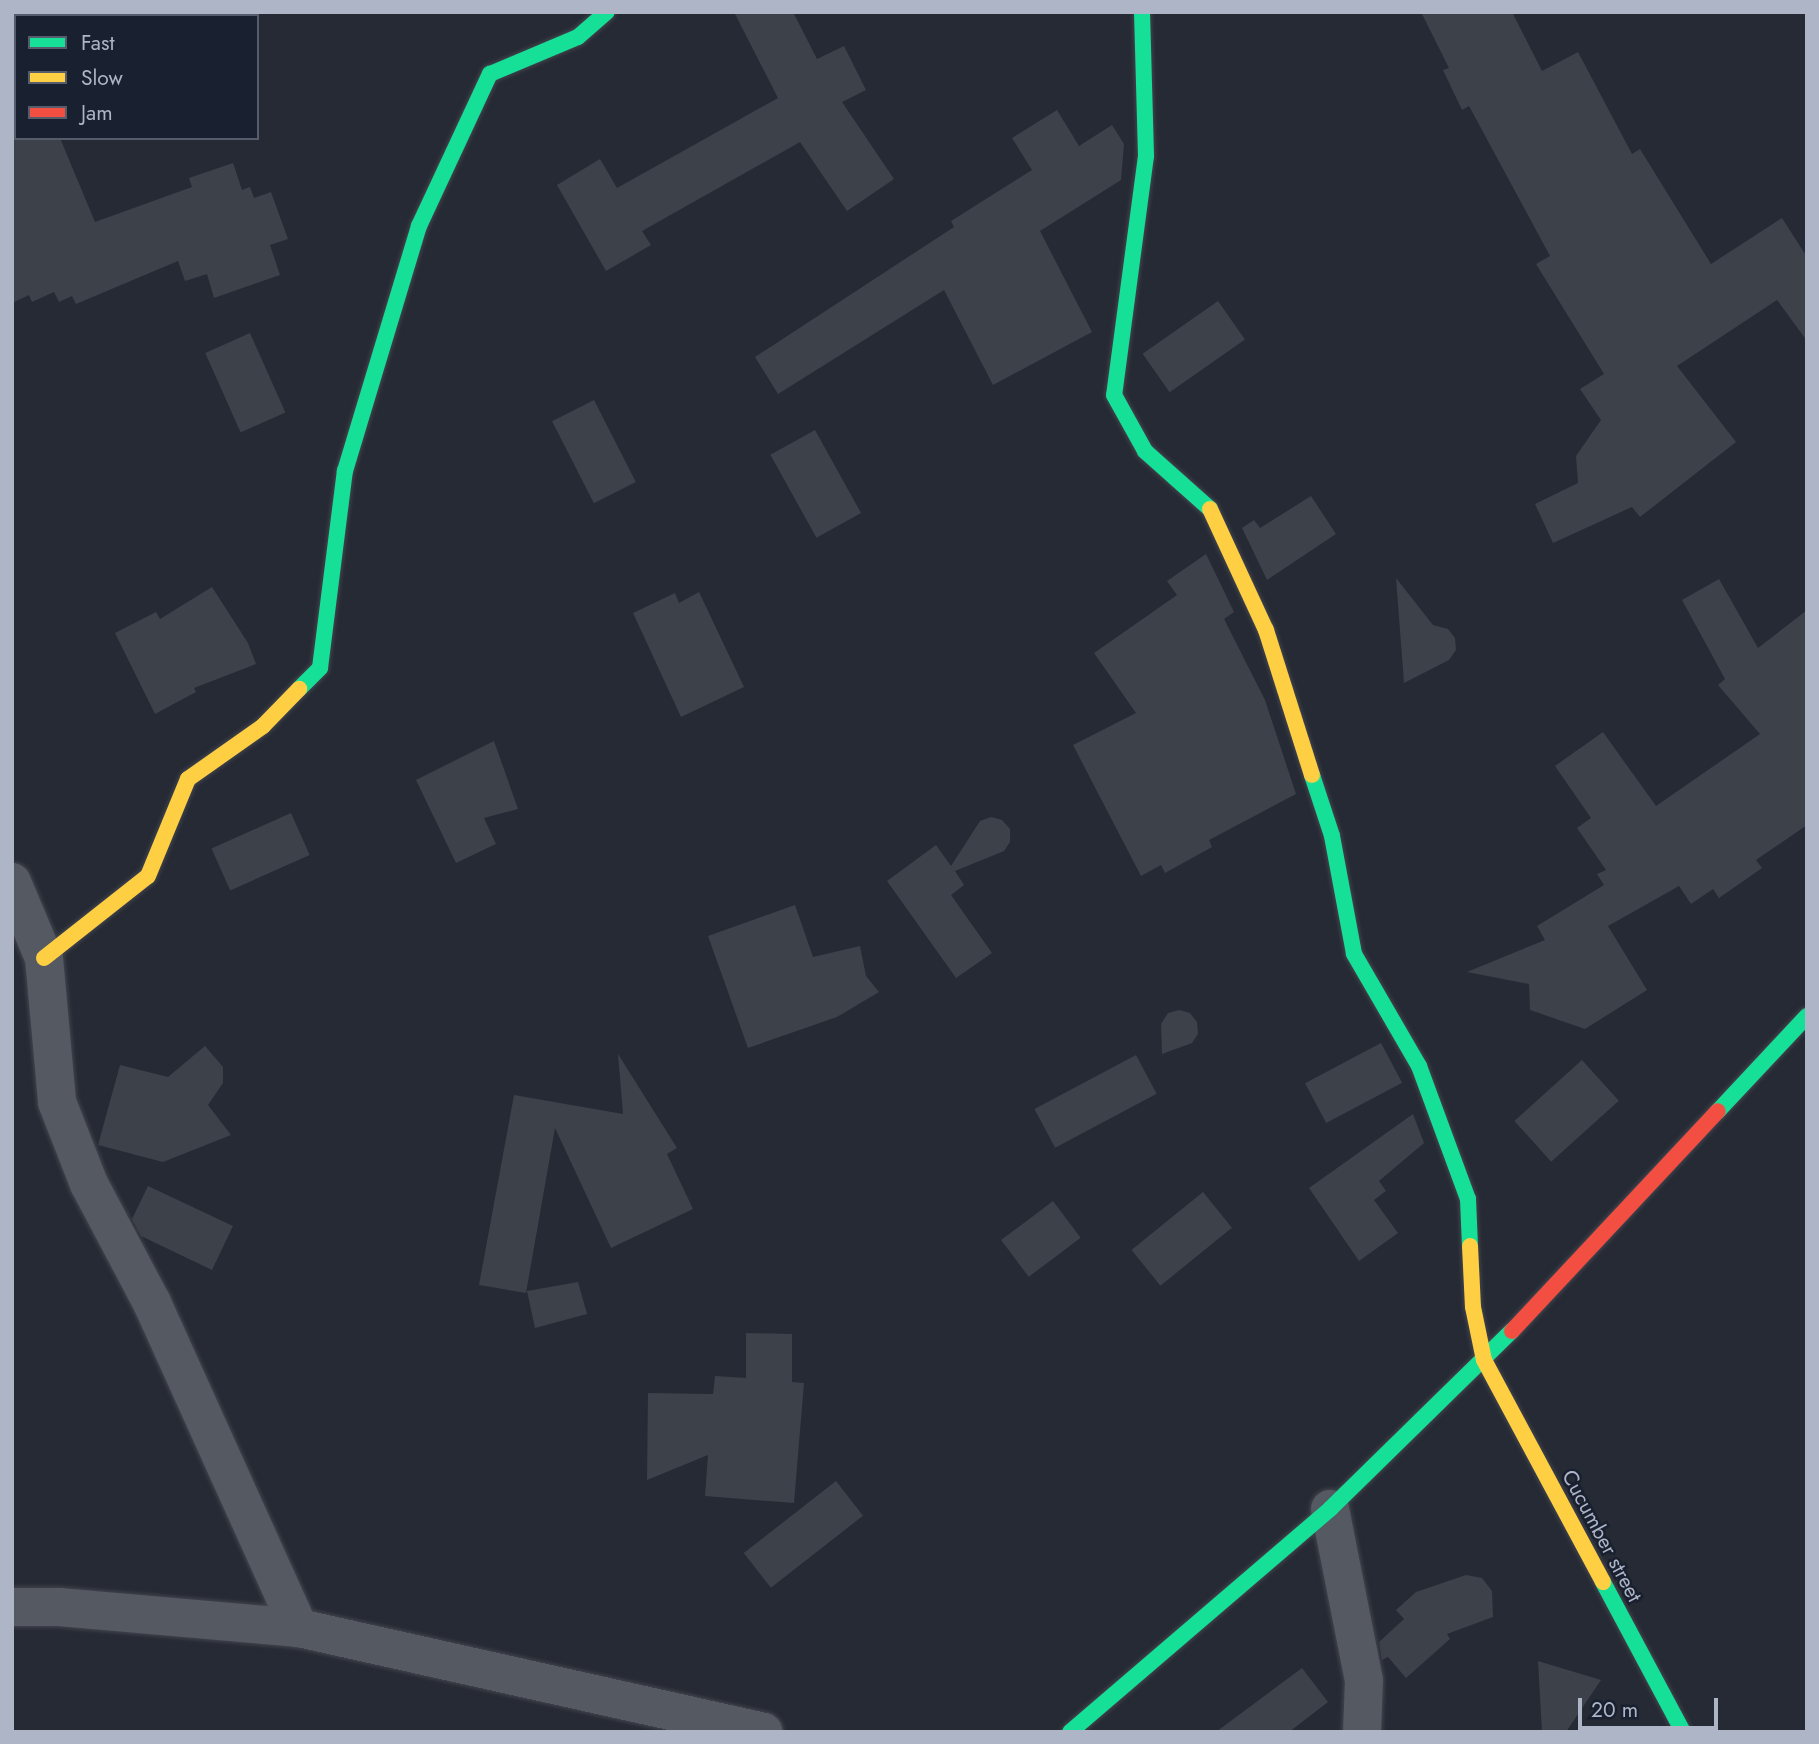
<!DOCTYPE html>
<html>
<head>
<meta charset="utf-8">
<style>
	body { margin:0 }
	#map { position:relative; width:1819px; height:1744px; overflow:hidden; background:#262a34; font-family:Jost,sans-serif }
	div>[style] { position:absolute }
	.building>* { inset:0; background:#3d414a; transform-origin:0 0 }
	.roads { filter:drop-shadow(0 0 2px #42454d) drop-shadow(0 0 2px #42454d) }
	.street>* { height:38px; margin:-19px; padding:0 19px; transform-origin:19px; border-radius:19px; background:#555962 }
	.fast>* { height:16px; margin:-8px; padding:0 8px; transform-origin:8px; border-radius:8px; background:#16e098 }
	.slow>* { height:16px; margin:-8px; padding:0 8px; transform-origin:8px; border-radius:8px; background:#ffcf43 }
	.jam>* { height:16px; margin:-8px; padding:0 8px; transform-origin:8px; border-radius:8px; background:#f24e42 }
	span { translate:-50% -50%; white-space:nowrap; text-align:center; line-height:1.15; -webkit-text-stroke:5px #19202f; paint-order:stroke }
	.street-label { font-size:21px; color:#aeb5c7 }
	.frame { position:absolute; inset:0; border:14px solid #aeb5c7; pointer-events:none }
	.legend { position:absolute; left:14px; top:14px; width:245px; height:126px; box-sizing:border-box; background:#19202f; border:2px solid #555c6c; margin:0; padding:9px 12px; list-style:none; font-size:21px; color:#aeb5c7 }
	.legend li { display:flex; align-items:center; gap:14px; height:35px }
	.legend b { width:35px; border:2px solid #555c6c }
	.scale { position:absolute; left:1578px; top:1698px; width:140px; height:32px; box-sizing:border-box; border:4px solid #aeb5c7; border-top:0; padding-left:9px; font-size:21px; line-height:24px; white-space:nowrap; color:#aeb5c7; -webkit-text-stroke:5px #19202f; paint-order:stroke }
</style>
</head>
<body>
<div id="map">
	<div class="building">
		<i style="clip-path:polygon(734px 12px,793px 12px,817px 59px,844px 46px,866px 90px,842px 102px,894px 179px,847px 211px,800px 142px,642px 231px,651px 245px,606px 271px,557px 185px,600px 159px,617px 188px,778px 98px)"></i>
		<i style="clip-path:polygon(1421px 12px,1512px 12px,1542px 71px,1578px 52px,1632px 154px,1640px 149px,1711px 264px,1782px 218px,1807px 257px,1807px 341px,1777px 300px,1677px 366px,1736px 442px,1640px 517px,1632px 507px,1553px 543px,1535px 504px,1578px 483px,1576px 456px,1601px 420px,1580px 389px,1604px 374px,1536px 264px,1550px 256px,1469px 106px,1462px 110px,1443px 70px,1449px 68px)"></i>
		<i style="clip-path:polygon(1057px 110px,1079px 146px,1112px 125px,1124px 144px,1121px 180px,1040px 231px,1092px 332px,993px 385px,944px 290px,778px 394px,755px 357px,954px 227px,951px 221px,1032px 170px,1012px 138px)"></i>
		<i style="clip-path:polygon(12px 138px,60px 138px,95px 222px,192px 187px,189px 178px,233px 163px,242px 190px,250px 187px,254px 198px,271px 192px,288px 239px,270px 245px,280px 275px,214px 298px,207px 274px,185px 281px,178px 261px,76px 304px,72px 296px,59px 302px,54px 292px,32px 302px,29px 295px,12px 303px)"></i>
		<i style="left:1218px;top:301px;width:47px;height:92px;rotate:55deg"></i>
		<i style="left:250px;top:333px;width:87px;height:49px;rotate:66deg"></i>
		<i style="left:594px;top:400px;width:92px;height:47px;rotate:63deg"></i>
		<i style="left:815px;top:430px;width:95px;height:51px;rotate:61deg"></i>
		<i style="clip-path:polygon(1311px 496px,1336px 534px,1267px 580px,1242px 528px,1254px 520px,1260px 528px)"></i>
		<i style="clip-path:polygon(1206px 554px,1234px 612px,1224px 619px,1265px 700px,1296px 794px,1209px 840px,1212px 847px,1165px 873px,1161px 865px,1141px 876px,1073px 745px,1136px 713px,1094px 653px,1177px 595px,1167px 581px)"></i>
		<i style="clip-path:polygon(1396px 578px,1433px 625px,1448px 629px,1455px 638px,1456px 650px,1449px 660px,1404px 683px)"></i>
		<i style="clip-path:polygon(1719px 579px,1758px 648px,1807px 610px,1807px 825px,1756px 860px,1762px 868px,1719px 898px,1713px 889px,1691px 904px,1679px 886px,1608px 926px,1647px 990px,1585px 1029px,1530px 1010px,1529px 984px,1467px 972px,1545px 940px,1537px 926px,1604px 885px,1597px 874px,1606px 870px,1577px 828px,1591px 818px,1555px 766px,1603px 732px,1656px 806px,1760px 734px,1718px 685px,1725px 679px,1682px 600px)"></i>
		<i style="clip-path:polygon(212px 587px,248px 643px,256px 664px,194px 688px,196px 692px,155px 714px,115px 633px,156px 612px,160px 619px)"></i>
		<i style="clip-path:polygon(699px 592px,744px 687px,681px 717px,633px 613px,675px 593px,679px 603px)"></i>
		<i style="clip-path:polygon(494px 741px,518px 809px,484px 818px,496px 844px,456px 863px,416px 780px)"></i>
		<i style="left:291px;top:813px;width:46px;height:87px;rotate:66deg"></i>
		<i style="clip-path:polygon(991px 817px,1002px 820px,1010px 829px,1010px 842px,1004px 851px,955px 871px,964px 885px,951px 895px,992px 953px,956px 978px,887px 881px,936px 845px,951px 866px,980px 821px)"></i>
		<i style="clip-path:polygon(795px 905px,813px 957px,860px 946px,866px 976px,879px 992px,837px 1017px,748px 1048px,708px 936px)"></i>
		<i style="clip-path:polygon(1179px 1010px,1190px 1013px,1197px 1022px,1198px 1034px,1192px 1043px,1162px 1054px,1161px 1024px,1168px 1013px)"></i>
		<i style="left:1381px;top:1043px;width:45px;height:86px;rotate:62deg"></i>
		<i style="clip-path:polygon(205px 1046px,223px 1067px,223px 1083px,208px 1105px,231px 1135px,163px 1162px,98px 1145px,120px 1065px,168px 1077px)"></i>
		<i style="clip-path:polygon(618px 1054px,677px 1148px,667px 1154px,693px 1209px,611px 1248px,555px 1128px,526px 1293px,479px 1285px,514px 1095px,623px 1114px)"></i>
		<i style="left:1136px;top:1055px;width:44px;height:115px;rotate:62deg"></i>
		<i style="left:1582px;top:1060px;width:55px;height:91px;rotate:48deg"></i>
		<i style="clip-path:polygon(1413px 1114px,1424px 1143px,1379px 1181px,1386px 1191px,1374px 1200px,1398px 1233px,1359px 1261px,1309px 1188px)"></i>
		<i style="clip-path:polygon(148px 1186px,233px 1226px,212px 1270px,141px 1236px,132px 1219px)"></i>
		<i style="left:1203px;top:1192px;width:46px;height:92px;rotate:51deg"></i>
		<i style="left:1053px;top:1201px;width:46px;height:65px;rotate:53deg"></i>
		<i style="clip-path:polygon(578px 1282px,587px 1314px,535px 1328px,527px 1291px)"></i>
		<i style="clip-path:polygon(746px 1333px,792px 1334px,792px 1382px,804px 1383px,794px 1503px,705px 1496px,708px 1455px,647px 1480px,648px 1393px,713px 1394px,715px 1376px,746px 1378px)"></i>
		<i style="left:836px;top:1481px;width:44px;height:117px;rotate:52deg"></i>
		<i style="clip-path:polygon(1466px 1575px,1482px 1578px,1492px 1591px,1493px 1617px,1447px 1634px,1450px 1639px,1406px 1678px,1388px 1657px,1382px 1660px,1379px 1642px,1404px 1619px,1396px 1610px,1416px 1592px)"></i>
		<i style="clip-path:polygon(1538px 1661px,1601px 1680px,1566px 1732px,1542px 1732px)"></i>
		<i style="clip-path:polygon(1302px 1668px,1328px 1702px,1289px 1732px,1216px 1732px)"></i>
	</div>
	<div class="roads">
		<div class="street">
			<i style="left:12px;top:882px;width:82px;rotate:67.2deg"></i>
			<i style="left:44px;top:958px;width:145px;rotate:84.8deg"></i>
			<i style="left:57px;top:1102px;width:88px;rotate:68.7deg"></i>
			<i style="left:89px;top:1184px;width:135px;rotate:62.1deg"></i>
			<i style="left:152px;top:1303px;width:357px;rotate:65.7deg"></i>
			<i style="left:1330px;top:1509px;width:174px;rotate:78.8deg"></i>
			<i style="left:1364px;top:1680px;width:52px;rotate:92.2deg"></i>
			<i style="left:12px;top:1607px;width:47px"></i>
			<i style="left:59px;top:1607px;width:241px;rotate:5deg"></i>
			<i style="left:299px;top:1628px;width:476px;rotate:12.6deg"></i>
		</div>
		<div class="fast">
			<i style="left:1142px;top:12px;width:144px;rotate:88.4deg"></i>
			<i style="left:1146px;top:156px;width:241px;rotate:97.6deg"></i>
			<i style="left:1114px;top:395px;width:64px;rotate:61deg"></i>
			<i style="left:1145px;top:451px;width:87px;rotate:41.7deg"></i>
			<i style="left:299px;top:689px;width:30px;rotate:-45deg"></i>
			<i style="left:320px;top:668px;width:199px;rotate:-82.8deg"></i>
			<i style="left:345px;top:471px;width:256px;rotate:-73.2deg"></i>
			<i style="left:419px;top:226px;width:168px;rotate:-65deg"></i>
			<i style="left:490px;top:74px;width:95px;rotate:-22.8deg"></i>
			<i style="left:578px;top:37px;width:38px;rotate:-41deg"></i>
			<i style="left:1312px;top:775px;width:64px;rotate:71.8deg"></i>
			<i style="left:1332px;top:836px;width:120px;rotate:79.4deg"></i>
			<i style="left:1354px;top:954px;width:129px;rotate:59.9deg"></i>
			<i style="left:1419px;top:1066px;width:142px;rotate:69.8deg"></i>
			<i style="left:1468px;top:1199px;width:47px;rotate:87.6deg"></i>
			<i style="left:1718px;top:1111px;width:130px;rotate:-46.9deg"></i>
			<i style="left:1603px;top:1582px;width:170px;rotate:61.9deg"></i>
			<i style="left:1070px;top:1732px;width:343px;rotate:-40.6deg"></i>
			<i style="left:1330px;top:1509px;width:255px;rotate:-44.4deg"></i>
		</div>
		<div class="slow">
			<i style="left:1210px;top:509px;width:133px;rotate:65.2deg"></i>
			<i style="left:1266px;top:630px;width:152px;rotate:72.4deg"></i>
			<i style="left:44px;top:958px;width:132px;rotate:-38.3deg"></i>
			<i style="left:148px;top:876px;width:105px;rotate:-67.6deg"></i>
			<i style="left:188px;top:779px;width:92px;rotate:-35.2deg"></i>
			<i style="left:263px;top:726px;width:52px;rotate:-45.8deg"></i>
			<i style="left:1470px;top:1246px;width:61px;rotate:87.2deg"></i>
			<i style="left:1473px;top:1307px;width:54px;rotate:78.3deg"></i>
			<i style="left:1484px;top:1360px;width:252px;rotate:61.8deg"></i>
		</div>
		<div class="jam">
			<i style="left:1512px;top:1331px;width:301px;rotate:-46.9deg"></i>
		</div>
	</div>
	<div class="street-label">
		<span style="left:1602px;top:1536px;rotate:62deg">Cucumber street</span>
	</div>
	<div class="frame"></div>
	<ul class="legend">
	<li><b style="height:9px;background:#16e098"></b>Fast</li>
	<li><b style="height:9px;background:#ffcf43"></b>Slow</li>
	<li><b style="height:9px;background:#f24e42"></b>Jam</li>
	</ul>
	<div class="scale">20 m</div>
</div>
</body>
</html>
